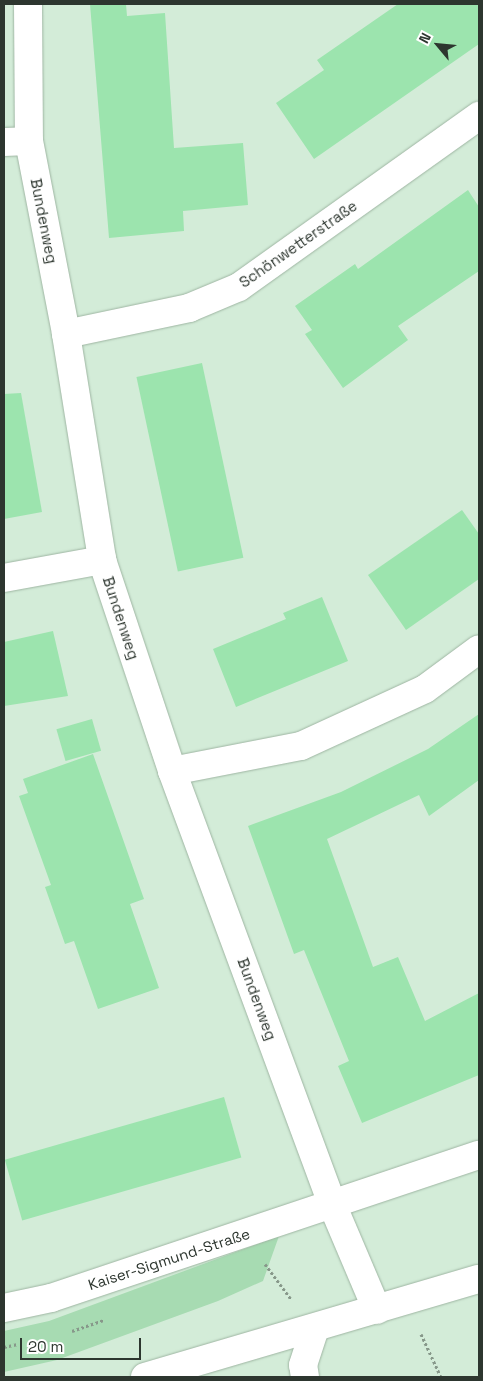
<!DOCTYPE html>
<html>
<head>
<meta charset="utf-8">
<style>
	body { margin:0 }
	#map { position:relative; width:483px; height:1381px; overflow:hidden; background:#d3ecd8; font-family:"Space Grotesk",sans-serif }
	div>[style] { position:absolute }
	.green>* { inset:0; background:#a7dbb2 }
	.building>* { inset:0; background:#9ce4ae; transform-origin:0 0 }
	.path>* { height:3px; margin-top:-1.5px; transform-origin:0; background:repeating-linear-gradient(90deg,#87988a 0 2.5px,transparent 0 5px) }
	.roads { filter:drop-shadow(0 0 1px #9eb5a2) drop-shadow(0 0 1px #9eb5a2) }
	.minor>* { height:28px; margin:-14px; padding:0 14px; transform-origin:14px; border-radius:14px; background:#fff }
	span { translate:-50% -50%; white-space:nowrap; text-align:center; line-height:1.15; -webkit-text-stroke:4px #fff; paint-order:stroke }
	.street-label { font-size:15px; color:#2d362f }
	.frame { position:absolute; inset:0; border:5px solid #2d362f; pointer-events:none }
	.north { position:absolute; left:413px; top:20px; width:50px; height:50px; -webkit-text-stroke:4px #fff; paint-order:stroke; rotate:298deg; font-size:14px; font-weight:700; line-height:20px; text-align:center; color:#2d362f }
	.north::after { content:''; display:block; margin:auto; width:18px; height:22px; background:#2d362f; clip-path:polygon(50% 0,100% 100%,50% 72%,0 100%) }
	.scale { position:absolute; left:20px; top:1338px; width:121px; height:22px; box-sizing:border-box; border:2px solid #2d362f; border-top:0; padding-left:6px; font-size:15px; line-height:18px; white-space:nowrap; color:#2d362f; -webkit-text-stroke:4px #fff; paint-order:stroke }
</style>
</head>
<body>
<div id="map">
	<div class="green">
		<i style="clip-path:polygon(279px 1236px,263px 1281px,218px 1301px,57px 1360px,4px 1372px,4px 1331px,49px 1321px)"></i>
	</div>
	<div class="building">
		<i style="clip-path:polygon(90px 4px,126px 4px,127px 16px,165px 13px,174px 148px,243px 143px,248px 205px,183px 211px,184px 231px,109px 238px)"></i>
		<i style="clip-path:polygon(398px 4px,479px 4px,479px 44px,314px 159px,276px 103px,324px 70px,317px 60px)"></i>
		<i style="clip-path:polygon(468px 190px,479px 207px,479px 271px,398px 326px,408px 340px,343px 388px,305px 334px,312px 330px,295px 306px,355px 264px,358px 269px)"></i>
		<i style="left:202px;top:363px;width:199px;height:67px;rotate:78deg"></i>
		<i style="clip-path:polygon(21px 393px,42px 512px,4px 519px,4px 394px)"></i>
		<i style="clip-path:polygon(462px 510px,479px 534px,479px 579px,406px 630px,368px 575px)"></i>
		<i style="clip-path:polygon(322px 597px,348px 661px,236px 707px,213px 649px,286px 619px,283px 613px)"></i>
		<i style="clip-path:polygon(53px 631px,68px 696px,4px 706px,4px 642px)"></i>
		<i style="clip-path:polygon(479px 714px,479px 780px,429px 816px,419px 795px,327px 839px,373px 967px,398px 957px,425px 1021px,479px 993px,479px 1075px,362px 1123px,338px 1066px,349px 1061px,304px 950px,294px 954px,248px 826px,341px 792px,428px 749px)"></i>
		<i style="left:92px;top:719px;width:33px;height:37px;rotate:74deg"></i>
		<i style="clip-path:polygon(93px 754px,144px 899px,130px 904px,159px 988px,98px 1009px,74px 941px,65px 944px,45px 887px,51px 885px,19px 796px,28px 793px,23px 779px)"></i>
		<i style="left:224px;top:1097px;width:63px;height:228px;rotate:74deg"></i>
	</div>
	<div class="path">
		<i style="left:265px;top:1264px;width:44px;rotate:53.4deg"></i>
		<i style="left:72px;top:1331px;width:34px;rotate:-19deg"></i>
		<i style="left:421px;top:1334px;width:47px;rotate:65.1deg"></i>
		<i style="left:4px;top:1347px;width:14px;rotate:-12deg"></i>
	</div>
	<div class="roads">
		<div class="minor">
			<i style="left:28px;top:4px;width:137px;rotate:89.6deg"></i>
			<i style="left:29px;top:141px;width:197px;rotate:79.1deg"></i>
			<i style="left:66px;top:334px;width:229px;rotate:80.9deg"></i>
			<i style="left:102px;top:560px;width:222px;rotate:71.6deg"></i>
			<i style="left:172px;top:771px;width:462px;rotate:69.7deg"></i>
			<i style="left:332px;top:1204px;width:115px;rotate:67deg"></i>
			<i style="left:4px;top:142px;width:25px;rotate:-2deg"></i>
			<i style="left:66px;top:334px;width:126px;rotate:-11.9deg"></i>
			<i style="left:189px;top:308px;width:54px;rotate:-22.8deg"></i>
			<i style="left:239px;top:287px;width:295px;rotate:-35.5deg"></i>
			<i style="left:4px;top:578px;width:100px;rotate:-10.4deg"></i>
			<i style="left:172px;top:771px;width:131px;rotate:-11deg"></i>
			<i style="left:301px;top:746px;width:136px;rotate:-24.7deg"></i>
			<i style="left:425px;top:689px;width:67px;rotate:-36.5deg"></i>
			<i style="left:4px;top:1308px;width:48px;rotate:-12deg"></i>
			<i style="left:51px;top:1298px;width:451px;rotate:-18.5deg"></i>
			<i style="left:145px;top:1377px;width:348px;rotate:-16.4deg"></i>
			<i style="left:305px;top:1377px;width:12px;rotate:-99deg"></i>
			<i style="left:303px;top:1365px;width:38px;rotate:-72deg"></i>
		</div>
	</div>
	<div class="street-label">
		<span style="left:44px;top:221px;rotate:79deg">Bundenweg</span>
		<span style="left:298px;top:244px;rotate:-35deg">Schönwetterstraße</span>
		<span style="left:121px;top:618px;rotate:72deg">Bundenweg</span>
		<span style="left:257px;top:999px;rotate:70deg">Bundenweg</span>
		<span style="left:169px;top:1259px;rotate:-18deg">Kaiser-Sigmund-Straße</span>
	</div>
	<div class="frame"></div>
	<div class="north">N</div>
	<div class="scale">20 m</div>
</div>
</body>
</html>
